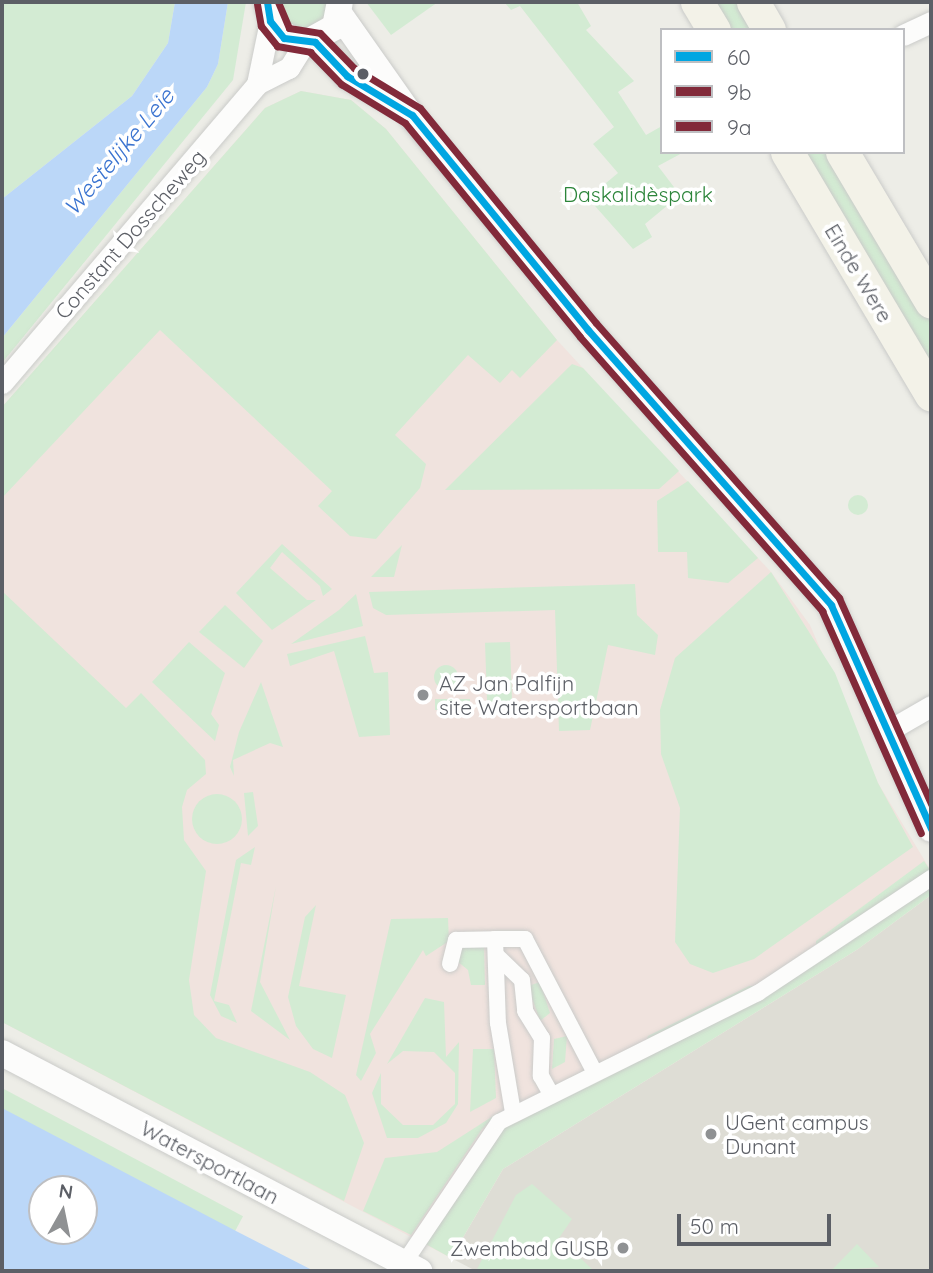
<!DOCTYPE html>
<html>
<head>
<meta charset="utf-8">
<style>
	body { margin:0 }
	#map { position:relative; width:933px; height:1273px; overflow:hidden; background:#edede7; font-family:Quicksand,sans-serif }
	div>[style] { position:absolute }
	.education>* { inset:0; background:#deddd5 }
	.medical>* { inset:0; background:#f0e3de }
	.green>* { inset:0; background:#d3ebd3; transform-origin:0 0 }
	.round { border-radius:50% }
	.water>* { inset:0; background:#bbd7f8 }
	.roads { filter:drop-shadow(0 0 2px #cacbc9) drop-shadow(0 0 2px #cacbc9) }
	.pedestrian>* { height:16px; margin:-8px; padding:0 8px; transform-origin:8px; border-radius:8px; background:#fcfcfb }
	.minor>* { height:21px; margin:-10.5px; padding:0 10.5px; transform-origin:10.5px; border-radius:10.5px; background:#fcfcfb }
	.tertiary>* { height:26px; margin:-13px; padding:0 13px; transform-origin:13px; border-radius:13px; background:#fcfcfb }
	.primary>* { height:33px; margin:-16.5px; padding:0 16.5px; transform-origin:16.5px; border-radius:16.5px; background:#f3f2e8 }
	.bus-1>* { height:7px; margin:-3.5px; padding:0 3.5px; transform-origin:3.5px; border-radius:3.5px; background:#00a6e2 }
	.bus-2>* { height:7px; margin:-3.5px; padding:0 3.5px; transform-origin:3.5px; border-radius:3.5px; background:#822a3a }
	.bus-3>* { height:7px; margin:-3.5px; padding:0 3.5px; transform-origin:3.5px; border-radius:3.5px; background:#822a3a }
	.dots>* { width:19px; height:19px; translate:-50% -50%; box-sizing:border-box; border:4px solid #fff; border-radius:50% }
	span { translate:-50% -50%; white-space:nowrap; text-align:center; line-height:1.15; -webkit-text-stroke:7px #fff; paint-order:stroke }
	.park-label { font-size:21px; color:#2c853a }
	.street-label { font-size:21px; color:#5c5f66 }
	.poi-label { font-size:21px; color:#5c5f66 }
	.left { translate:0 -50%; text-align:left }
	.right { translate:-100% -50%; text-align:right }
	.water-label { font-size:23px; color:#3a73d0; font-style:italic }
	.frame { position:absolute; inset:0; border:4px solid #5c5f66; pointer-events:none }
	.legend { position:absolute; left:660px; top:28px; width:245px; height:126px; box-sizing:border-box; background:#fff; border:2px solid #bebfc2; margin:0; padding:9px 12px; list-style:none; font-size:21px; color:#5c5f66 }
	.legend li { display:flex; align-items:center; gap:14px; height:35px }
	.legend b { width:35px; border:2px solid #bebfc2 }
	.north { position:absolute; left:28px; top:1175px; width:70px; height:70px; box-sizing:border-box; background:#fff; border:2px solid #bebfc2; border-radius:50%; rotate:9deg; font-size:19px; font-weight:700; line-height:28px; text-align:center; color:#5c5f66 }
	.north::after { content:''; display:block; margin:auto; width:24px; height:32px; background:#8f9193; clip-path:polygon(50% 0,100% 100%,50% 72%,0 100%) }
	.scale { position:absolute; left:677px; top:1214px; width:154px; height:32px; box-sizing:border-box; border:4px solid #5c5f66; border-top:0; padding-left:9px; font-size:21px; line-height:24px; white-space:nowrap; color:#5c5f66; -webkit-text-stroke:5px #fff; paint-order:stroke }
</style>
</head>
<body>
<div id="map">
	<div class="education">
		<i style="clip-path:polygon(931px 895px,931px 1271px,476px 1271px,451px 1258px,503px 1169px,858px 949px)"></i>
	</div>
	<div class="medical">
		<i style="clip-path:polygon(301px 91px,351px 100px,386px 129px,557px 340px,771px 572px,810px 625px,878px 783px,931px 871px,931px 895px,858px 949px,503px 1169px,451px 1258px,2px 1022px,2px 407px,265px 108px)"></i>
	</div>
	<div class="green">
		<i style="clip-path:polygon(175px 2px,168px 43px,132px 96px,2px 199px,2px 4px)"></i>
		<i style="clip-path:polygon(228px 2px,246px 2px,233px 80px,2px 363px,2px 338px,207px 87px,218px 64px)"></i>
		<i style="clip-path:polygon(278px 2px,329px 2px,331px 12px,314px 34px,287px 30px)"></i>
		<i style="clip-path:polygon(366px 2px,438px 2px,391px 35px)"></i>
		<i style="clip-path:polygon(504px 2px,577px 2px,591px 26px,586px 30px,634px 81px,618px 92px,646px 135px,662px 126px,662px 152px,684px 152px,658px 166px,680px 195px,645px 224px,652px 237px,633px 249px,588px 198px,618px 173px,593px 144px,614px 127px,520px 6px,511px 10px)"></i>
		<i style="clip-path:polygon(709px 2px,741px 2px,758px 30px,725px 30px)"></i>
		<i style="clip-path:polygon(301px 91px,351px 100px,386px 129px,557px 340px,520px 378px,512px 370px,500px 383px,468px 355px,395px 435px,426px 464px,420px 488px,376px 539px,350px 536px,318px 506px,332px 491px,160px 330px,2px 498px,2px 407px,265px 108px)"></i>
		<i style="clip-path:polygon(799px 152px,830px 152px,931px 322px,931px 377px)"></i>
		<i style="clip-path:polygon(572px 364px,583px 368px,679px 471px,659px 489px,445px 490px)"></i>
		<i style="clip-path:polygon(688px 481px,758px 558px,728px 583px,688px 578px,687px 552px,658px 552px,657px 501px)"></i>
		<i class="round" style="left:848px;top:495px;width:20px;height:20px"></i>
		<i style="clip-path:polygon(282px 544px,332px 589px,323px 596px,320px 586px,282px 552px,270px 568px,307px 600px,316px 600px,272px 630px,236px 593px)"></i>
		<i style="clip-path:polygon(402px 545px,394px 577px,371px 577px)"></i>
		<i style="clip-path:polygon(771px 572px,835px 673px,878px 783px,913px 847px,754px 959px,713px 973px,690px 964px,675px 942px,680px 808px,661px 754px,660px 710px,675px 658px)"></i>
		<i style="clip-path:polygon(635px 584px,637px 615px,658px 635px,655px 655px,608px 645px,590px 730px,559px 731px,555px 610px,386px 615px,373px 608px,369px 592px)"></i>
		<i style="clip-path:polygon(2px 591px,126px 708px,141px 693px,205px 760px,206px 774px,187px 790px,182px 807px,184px 840px,206px 871px,189px 980px,194px 1015px,216px 1038px,310px 1072px,345px 1095px,364px 1143px,344px 1201px,2px 1022px)"></i>
		<i style="clip-path:polygon(356px 594px,363px 626px,291px 644px,339px 610px)"></i>
		<i style="clip-path:polygon(225px 605px,263px 641px,244px 668px,199px 632px)"></i>
		<i style="clip-path:polygon(365px 636px,374px 673px,388px 672px,390px 735px,359px 737px,334px 651px,290px 666px,287px 654px)"></i>
		<i style="clip-path:polygon(189px 642px,225px 673px,211px 714px,219px 725px,215px 741px,152px 682px)"></i>
		<i style="left:510px;top:642px;width:67px;height:25px;rotate:88deg"></i>
		<i class="round" style="left:434px;top:665px;width:24px;height:24px"></i>
		<i style="clip-path:polygon(261px 682px,283px 747px,270px 743px,233px 760px,234px 776px,230px 767px,239px 732px)"></i>
		<i style="left:470px;top:699px;width:11px;height:35px;rotate:90deg"></i>
		<i style="clip-path:polygon(253px 792px,258px 826px,248px 836px,244px 793px)"></i>
		<i class="round" style="left:192px;top:794px;width:50px;height:50px"></i>
		<i style="clip-path:polygon(255px 847px,251px 865px,241px 863px,214px 1001px,229px 1005px,237px 1023px,221px 1016px,210px 995px,236px 860px)"></i>
		<i style="clip-path:polygon(924px 861px,930px 870px,816px 946px,816px 941px)"></i>
		<i style="clip-path:polygon(276px 886px,260px 982px,290px 1040px,251px 1011px)"></i>
		<i style="clip-path:polygon(931px 886px,931px 895px,858px 949px,503px 1169px,451px 1258px,422px 1242px,502px 1127px,761px 998px)"></i>
		<i style="clip-path:polygon(316px 905px,299px 986px,346px 995px,332px 1058px,313px 1049px,296px 1026px,288px 997px,305px 917px)"></i>
		<i style="clip-path:polygon(448px 918px,449px 941px,426px 956px,423px 950px,370px 1034px,376px 1053px,361px 1081px,356px 1075px,391px 919px)"></i>
		<i style="clip-path:polygon(459px 944px,484px 944px,485px 985px,471px 985px,468px 970px,457px 961px)"></i>
		<i style="clip-path:polygon(540px 982px,550px 1013px,540px 1021px,528px 986px)"></i>
		<i style="clip-path:polygon(749px 986px,757px 986px,647px 1039px,648px 1036px)"></i>
		<i style="clip-path:polygon(425px 998px,444px 1002px,446px 1057px,459px 1042px,458px 1104px,446px 1123px,418px 1138px,387px 1138px,372px 1093px,381px 1073px,381px 1104px,403px 1125px,433px 1125px,455px 1104px,455px 1073px,434px 1052px,403px 1051px,387px 1064px)"></i>
		<i style="clip-path:polygon(567px 1036px,565px 1062px,552px 1069px,554px 1039px)"></i>
		<i style="clip-path:polygon(473px 1049px,494px 1049px,496px 1098px,470px 1112px)"></i>
		<i style="left:2px;top:1088px;width:273px;height:20px;rotate:28deg"></i>
		<i style="clip-path:polygon(501px 1111px,482px 1129px,411px 1235px,363px 1211px,385px 1158px,437px 1152px)"></i>
		<i style="clip-path:polygon(532px 1184px,572px 1219px,559px 1238px,594px 1271px,476px 1271px,516px 1195px)"></i>
		<i style="clip-path:polygon(857px 1244px,879px 1267px,831px 1271px)"></i>
	</div>
	<div class="water">
		<i style="clip-path:polygon(175px 2px,228px 2px,218px 64px,207px 87px,2px 338px,2px 199px,132px 96px,168px 43px)"></i>
		<i style="clip-path:polygon(evenodd,2px 1108px,236px 1231px,314px 1271px,2px 1271px,2px 1108px,42px 1189px,84px 1189px,84px 1231px,42px 1231px,42px 1189px)"></i>
	</div>
	<div class="roads">
		<div class="pedestrian">
			<i style="left:495px;top:939px;width:30px"></i>
			<i style="left:525px;top:939px;width:149px;rotate:62.4deg"></i>
			<i style="left:496px;top:955px;width:36px;rotate:44deg"></i>
			<i style="left:522px;top:980px;width:31px;rotate:84deg"></i>
			<i style="left:525px;top:1011px;width:32px;rotate:58deg"></i>
			<i style="left:542px;top:1038px;width:38px;rotate:92deg"></i>
			<i style="left:541px;top:1076px;width:21px;rotate:61deg"></i>
			<i style="left:450px;top:964px;width:25px;rotate:-76deg"></i>
			<i style="left:456px;top:940px;width:39px;rotate:-1deg"></i>
			<i style="left:495px;top:939px;width:84px;rotate:88deg"></i>
			<i style="left:498px;top:1023px;width:91px;rotate:80.5deg"></i>
			<i style="left:404px;top:1263px;width:170px;rotate:-56deg"></i>
			<i style="left:499px;top:1122px;width:289px;rotate:-26.5deg"></i>
			<i style="left:758px;top:993px;width:208px;rotate:-33.6deg"></i>
		</div>
		<div class="minor">
			<i style="left:903px;top:35px;width:31px;rotate:-25deg"></i>
			<i style="left:257px;top:84px;width:64px;rotate:-78.3deg"></i>
			<i style="left:2px;top:383px;width:393px;rotate:-49.5deg"></i>
			<i style="left:257px;top:84px;width:36px;rotate:-27deg"></i>
			<i style="left:289px;top:68px;width:28px;rotate:-58deg"></i>
			<i style="left:886px;top:732px;width:52px;rotate:-30deg"></i>
		</div>
		<div class="tertiary">
			<i style="left:267px;top:2px;width:30px;rotate:75deg"></i>
			<i style="left:275px;top:31px;width:32px;rotate:24deg"></i>
			<i style="left:304px;top:44px;width:35px;rotate:-29deg"></i>
			<i style="left:335px;top:27px;width:25px;rotate:-79deg"></i>
			<i style="left:340px;top:15px;width:115px;rotate:54.9deg"></i>
			<i style="left:406px;top:109px;width:286px;rotate:50.5deg"></i>
			<i style="left:588px;top:330px;width:367px;rotate:48.5deg"></i>
			<i style="left:831px;top:605px;width:245px;rotate:65.9deg"></i>
			<i style="left:315px;top:42px;width:47px;rotate:46.7deg"></i>
			<i style="left:347px;top:76px;width:61px;rotate:29.5deg"></i>
			<i style="left:2px;top:1053px;width:471px;rotate:27.6deg"></i>
		</div>
		<div class="primary">
			<i style="left:697px;top:2px;width:33px;rotate:59deg"></i>
			<i style="left:753px;top:2px;width:32px;rotate:60deg"></i>
			<i style="left:787px;top:152px;width:282px;rotate:59.3deg"></i>
			<i style="left:842px;top:152px;width:174px;rotate:59.3deg"></i>
		</div>
	</div>
	<div class="bus-1">
		<i style="left:267px;top:2px;width:19px;rotate:81deg"></i>
		<i style="left:270px;top:21px;width:22px;rotate:51deg"></i>
		<i style="left:284px;top:38px;width:31px;rotate:7deg"></i>
		<i style="left:315px;top:42px;width:47px;rotate:46.7deg"></i>
		<i style="left:347px;top:76px;width:76px;rotate:31deg"></i>
		<i style="left:412px;top:115px;width:278px;rotate:50.7deg"></i>
		<i style="left:588px;top:330px;width:367px;rotate:48.5deg"></i>
		<i style="left:831px;top:605px;width:245px;rotate:65.9deg"></i>
	</div>
	<div class="bus-2">
		<i style="left:257px;top:4px;width:22px;rotate:80deg"></i>
		<i style="left:261px;top:26px;width:26px;rotate:51deg"></i>
		<i style="left:277px;top:46px;width:34px;rotate:10deg"></i>
		<i style="left:310px;top:52px;width:45px;rotate:45.9deg"></i>
		<i style="left:341px;top:84px;width:75px;rotate:31.4deg"></i>
		<i style="left:405px;top:123px;width:276px;rotate:50.7deg"></i>
		<i style="left:580px;top:337px;width:366px;rotate:48.5deg"></i>
		<i style="left:822px;top:611px;width:243px;rotate:66deg"></i>
	</div>
	<div class="bus-3">
		<i style="left:278px;top:2px;width:28px;rotate:67deg"></i>
		<i style="left:289px;top:28px;width:31px;rotate:9deg"></i>
		<i style="left:320px;top:33px;width:49px;rotate:45.8deg"></i>
		<i style="left:354px;top:68px;width:77px;rotate:31.2deg"></i>
		<i style="left:420px;top:108px;width:278px;rotate:50.7deg"></i>
		<i style="left:596px;top:323px;width:367px;rotate:48.5deg"></i>
		<i style="left:839px;top:598px;width:226px;rotate:65.9deg"></i>
	</div>
	<div class="dots">
		<i style="left:363px;top:74px;background:#5c5f66"></i>
		<i style="left:423px;top:695px;background:#8f9193"></i>
		<i style="left:711px;top:1134px;background:#8f9193"></i>
		<i style="left:623px;top:1248px;background:#8f9193"></i>
	</div>
	<div class="park-label">
		<span style="left:638px;top:194px">Daskalidèspark</span>
	</div>
	<div class="street-label">
		<span style="left:130px;top:234px;rotate:-49deg">Constant Dosscheweg</span>
		<span style="left:859px;top:273px;rotate:59deg">Einde Were</span>
		<span style="left:210px;top:1162px;rotate:28deg">Watersportlaan</span>
	</div>
	<div class="poi-label">
		<span class="left" style="left:439px;top:695px">AZ Jan Palfijn<br>site Watersportbaan</span>
		<span class="left" style="left:725px;top:1134px">UGent campus<br>Dunant</span>
		<span class="right" style="left:609px;top:1248px">Zwembad GUSB</span>
	</div>
	<div class="water-label">
		<span style="left:119px;top:152px;rotate:-50deg">Westelijke Leie</span>
	</div>
	<div class="frame"></div>
	<ul class="legend">
	<li><b style="height:9px;background:#00a6e2"></b>60</li>
	<li><b style="height:9px;background:#822a3a"></b>9b</li>
	<li><b style="height:9px;background:#822a3a"></b>9a</li>
	</ul>
	<div class="north">N</div>
	<div class="scale">50 m</div>
</div>
</body>
</html>
